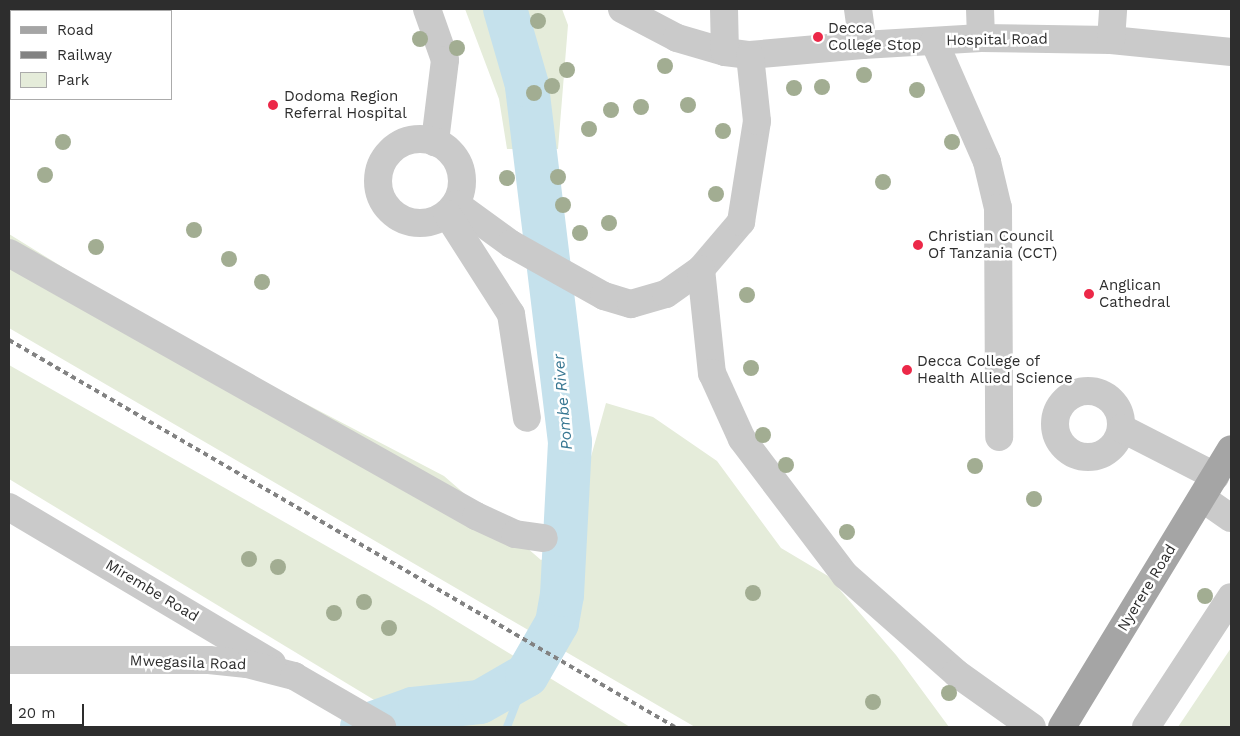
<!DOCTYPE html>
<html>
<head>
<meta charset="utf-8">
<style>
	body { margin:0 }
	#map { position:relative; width:1240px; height:736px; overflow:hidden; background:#fff; font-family:"Work Sans",sans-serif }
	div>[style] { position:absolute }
	.green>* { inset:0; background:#e5ecda }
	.stream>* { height:8px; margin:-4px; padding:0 4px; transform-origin:4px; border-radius:4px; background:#c5e1ec }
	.river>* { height:44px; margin:-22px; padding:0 22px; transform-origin:22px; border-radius:22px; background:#c5e1ec }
	.minor>* { height:28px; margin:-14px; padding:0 14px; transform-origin:14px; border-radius:14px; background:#cacaca }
	.minor>.ring { margin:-14px; padding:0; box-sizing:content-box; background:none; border:28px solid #cacaca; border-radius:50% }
	.major>* { height:28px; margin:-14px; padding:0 14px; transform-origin:14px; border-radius:14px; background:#a5a5a5 }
	.rail>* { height:4px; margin-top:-2px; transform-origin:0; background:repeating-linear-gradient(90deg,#828282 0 5px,transparent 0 9px) }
	.trees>* { width:16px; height:16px; margin:-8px; border-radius:50%; background:#a2ad92 }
	.dots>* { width:14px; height:14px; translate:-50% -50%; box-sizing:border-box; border:2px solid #fff; border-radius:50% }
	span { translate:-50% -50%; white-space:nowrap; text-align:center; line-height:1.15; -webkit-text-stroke:5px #fff; paint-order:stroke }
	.poi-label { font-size:15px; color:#2d2d2d }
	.left { translate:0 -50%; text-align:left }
	.street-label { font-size:15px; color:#2d2d2d }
	.water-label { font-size:16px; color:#387792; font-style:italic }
	.frame { position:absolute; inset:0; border:10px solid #2d2d2d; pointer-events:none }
	.legend { position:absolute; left:10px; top:10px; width:162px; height:90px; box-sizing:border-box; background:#fff; border:1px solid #ababab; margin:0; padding:6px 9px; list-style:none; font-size:15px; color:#2d2d2d }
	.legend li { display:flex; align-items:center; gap:10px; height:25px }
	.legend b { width:25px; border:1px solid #ababab }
	.scale { position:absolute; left:10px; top:704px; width:74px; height:22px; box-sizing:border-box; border:2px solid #2d2d2d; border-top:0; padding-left:6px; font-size:15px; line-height:18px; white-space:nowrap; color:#2d2d2d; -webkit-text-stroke:4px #fff; paint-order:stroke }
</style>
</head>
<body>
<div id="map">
	<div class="green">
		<i style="clip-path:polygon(465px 9px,562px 9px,568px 25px,558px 149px,507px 149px,499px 99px)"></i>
		<i style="clip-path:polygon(9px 234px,161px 328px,444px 476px,541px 560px,586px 533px,587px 471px,606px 403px,653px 417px,717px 461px,781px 548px,828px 576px,896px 655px,949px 727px,695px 727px,9px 328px)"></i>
		<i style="clip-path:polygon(9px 365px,430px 605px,630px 727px,419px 727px,9px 479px)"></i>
		<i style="clip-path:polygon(1231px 648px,1231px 727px,1178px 727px)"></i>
	</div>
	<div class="stream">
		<i style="left:507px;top:727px;width:56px;rotate:-69deg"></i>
	</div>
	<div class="river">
		<i style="left:362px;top:727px;width:54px;rotate:-19.4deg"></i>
		<i style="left:413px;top:709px;width:67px;rotate:-6deg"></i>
		<i style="left:480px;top:702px;width:54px;rotate:-29.9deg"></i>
		<i style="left:527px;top:675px;width:60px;rotate:-60deg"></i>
		<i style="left:557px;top:623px;width:28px;rotate:-80deg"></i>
		<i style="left:562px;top:595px;width:153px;rotate:-87deg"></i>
		<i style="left:570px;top:442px;width:360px;rotate:-96.9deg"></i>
		<i style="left:527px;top:85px;width:79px;rotate:-106.1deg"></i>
	</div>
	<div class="minor">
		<i style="left:427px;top:9px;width:54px;rotate:70.6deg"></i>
		<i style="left:445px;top:60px;width:83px;rotate:97deg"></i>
		<i style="left:622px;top:9px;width:62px;rotate:27.8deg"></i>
		<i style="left:677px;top:38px;width:50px;rotate:16.3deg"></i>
		<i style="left:725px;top:52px;width:25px;rotate:7deg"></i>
		<i style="left:750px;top:55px;width:113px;rotate:-5.1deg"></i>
		<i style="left:863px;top:45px;width:118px;rotate:-3.4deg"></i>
		<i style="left:981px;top:38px;width:130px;rotate:0.9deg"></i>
		<i style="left:1111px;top:40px;width:121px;rotate:5.7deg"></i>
		<i style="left:724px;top:9px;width:43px;rotate:88.7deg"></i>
		<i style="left:858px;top:9px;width:36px;rotate:82deg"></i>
		<i style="left:980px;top:9px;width:29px;rotate:88deg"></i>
		<i style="left:1111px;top:40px;width:31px;rotate:-86deg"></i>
		<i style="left:934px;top:41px;width:132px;rotate:66.3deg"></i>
		<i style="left:987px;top:162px;width:47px;rotate:76.6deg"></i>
		<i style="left:998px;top:208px;width:229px;rotate:89.7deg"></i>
		<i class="ring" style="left:378px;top:139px;width:56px;height:56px"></i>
		<i style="left:456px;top:204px;width:68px;rotate:36deg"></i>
		<i style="left:511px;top:244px;width:107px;rotate:29.2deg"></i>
		<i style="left:604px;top:296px;width:28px;rotate:17deg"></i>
		<i style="left:631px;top:304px;width:36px;rotate:-16deg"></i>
		<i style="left:666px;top:294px;width:43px;rotate:-35.5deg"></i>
		<i style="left:701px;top:269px;width:62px;rotate:-49.6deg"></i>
		<i style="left:741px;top:222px;width:102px;rotate:-81deg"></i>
		<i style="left:757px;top:121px;width:66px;rotate:-96.1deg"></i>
		<i style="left:447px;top:214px;width:119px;rotate:57.4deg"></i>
		<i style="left:511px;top:314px;width:105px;rotate:81.3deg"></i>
		<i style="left:9px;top:253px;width:536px;rotate:29.39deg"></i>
		<i style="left:476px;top:516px;width:43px;rotate:24.8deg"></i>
		<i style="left:515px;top:534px;width:29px;rotate:8deg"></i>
		<i style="left:701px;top:269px;width:105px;rotate:84deg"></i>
		<i style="left:712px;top:373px;width:72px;rotate:65.6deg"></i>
		<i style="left:742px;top:439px;width:171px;rotate:52.9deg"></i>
		<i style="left:845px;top:575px;width:148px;rotate:41.4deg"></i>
		<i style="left:956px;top:673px;width:93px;rotate:35.4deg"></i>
		<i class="ring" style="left:1055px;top:391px;width:38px;height:38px"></i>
		<i style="left:1121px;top:428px;width:106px;rotate:27.1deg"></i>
		<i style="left:1202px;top:498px;width:35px;rotate:35deg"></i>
		<i style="left:9px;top:507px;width:306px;rotate:30.7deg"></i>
		<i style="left:9px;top:660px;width:200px"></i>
		<i style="left:209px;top:660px;width:38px;rotate:6deg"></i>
		<i style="left:247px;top:664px;width:49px;rotate:14.3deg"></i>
		<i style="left:294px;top:676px;width:102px;rotate:30.1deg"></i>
		<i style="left:1146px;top:727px;width:155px;rotate:-56.8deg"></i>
	</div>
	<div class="major">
		<i style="left:1062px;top:727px;width:325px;rotate:-58.7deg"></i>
	</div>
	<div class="rail">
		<i style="left:9px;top:340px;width:770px;rotate:30.16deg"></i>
	</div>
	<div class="trees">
		<i style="left:538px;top:21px"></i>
		<i style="left:420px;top:39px"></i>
		<i style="left:457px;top:48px"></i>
		<i style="left:665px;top:66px"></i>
		<i style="left:567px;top:70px"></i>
		<i style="left:864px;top:75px"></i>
		<i style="left:552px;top:86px"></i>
		<i style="left:822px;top:87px"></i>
		<i style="left:794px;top:88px"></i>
		<i style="left:917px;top:90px"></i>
		<i style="left:534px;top:93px"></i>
		<i style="left:688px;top:105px"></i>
		<i style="left:641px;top:107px"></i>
		<i style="left:611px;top:110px"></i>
		<i style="left:589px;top:129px"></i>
		<i style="left:723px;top:131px"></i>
		<i style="left:63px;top:142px"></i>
		<i style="left:952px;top:142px"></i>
		<i style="left:45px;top:175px"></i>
		<i style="left:558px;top:177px"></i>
		<i style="left:507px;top:178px"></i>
		<i style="left:883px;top:182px"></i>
		<i style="left:716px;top:194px"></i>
		<i style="left:563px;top:205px"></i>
		<i style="left:609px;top:223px"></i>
		<i style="left:194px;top:230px"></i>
		<i style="left:580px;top:233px"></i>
		<i style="left:96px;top:247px"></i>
		<i style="left:229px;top:259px"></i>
		<i style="left:262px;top:282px"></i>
		<i style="left:747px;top:295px"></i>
		<i style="left:751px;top:368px"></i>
		<i style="left:763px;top:435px"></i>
		<i style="left:786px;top:465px"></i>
		<i style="left:975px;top:466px"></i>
		<i style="left:1034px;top:499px"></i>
		<i style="left:847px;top:532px"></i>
		<i style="left:249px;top:559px"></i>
		<i style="left:278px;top:567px"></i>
		<i style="left:753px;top:593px"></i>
		<i style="left:1205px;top:596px"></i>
		<i style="left:364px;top:602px"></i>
		<i style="left:334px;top:613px"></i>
		<i style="left:389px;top:628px"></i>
		<i style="left:949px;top:693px"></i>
		<i style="left:873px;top:702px"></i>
	</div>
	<div class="dots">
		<i style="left:818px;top:37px;background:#ec2848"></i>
		<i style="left:273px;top:105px;background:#ec2848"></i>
		<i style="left:918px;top:245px;background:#ec2848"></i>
		<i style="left:1089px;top:294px;background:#ec2848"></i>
		<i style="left:907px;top:370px;background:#ec2848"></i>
	</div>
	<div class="poi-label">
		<span class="left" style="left:828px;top:37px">Decca<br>College Stop</span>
		<span class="left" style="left:284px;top:105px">Dodoma Region<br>Referral Hospital</span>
		<span class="left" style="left:928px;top:245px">Christian Council<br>Of Tanzania (CCT)</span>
		<span class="left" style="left:1099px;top:294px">Anglican<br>Cathedral</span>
		<span class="left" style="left:917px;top:370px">Decca College of<br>Health Allied Science</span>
	</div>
	<div class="street-label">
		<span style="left:997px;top:40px;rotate:-1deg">Hospital Road</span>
		<span style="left:1147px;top:588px;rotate:-59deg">Nyerere Road</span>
		<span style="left:152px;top:591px;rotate:31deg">Mirembe Road</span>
		<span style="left:188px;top:663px;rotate:2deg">Mwegasila Road</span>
	</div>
	<div class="water-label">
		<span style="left:563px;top:402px;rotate:-95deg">Pombe River</span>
	</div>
	<div class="frame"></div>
	<ul class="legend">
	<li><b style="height:6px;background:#a5a5a5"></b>Road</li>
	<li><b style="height:6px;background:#828282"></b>Railway</li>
	<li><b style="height:14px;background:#e5ecda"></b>Park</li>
	</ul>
	<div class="scale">20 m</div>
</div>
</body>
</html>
